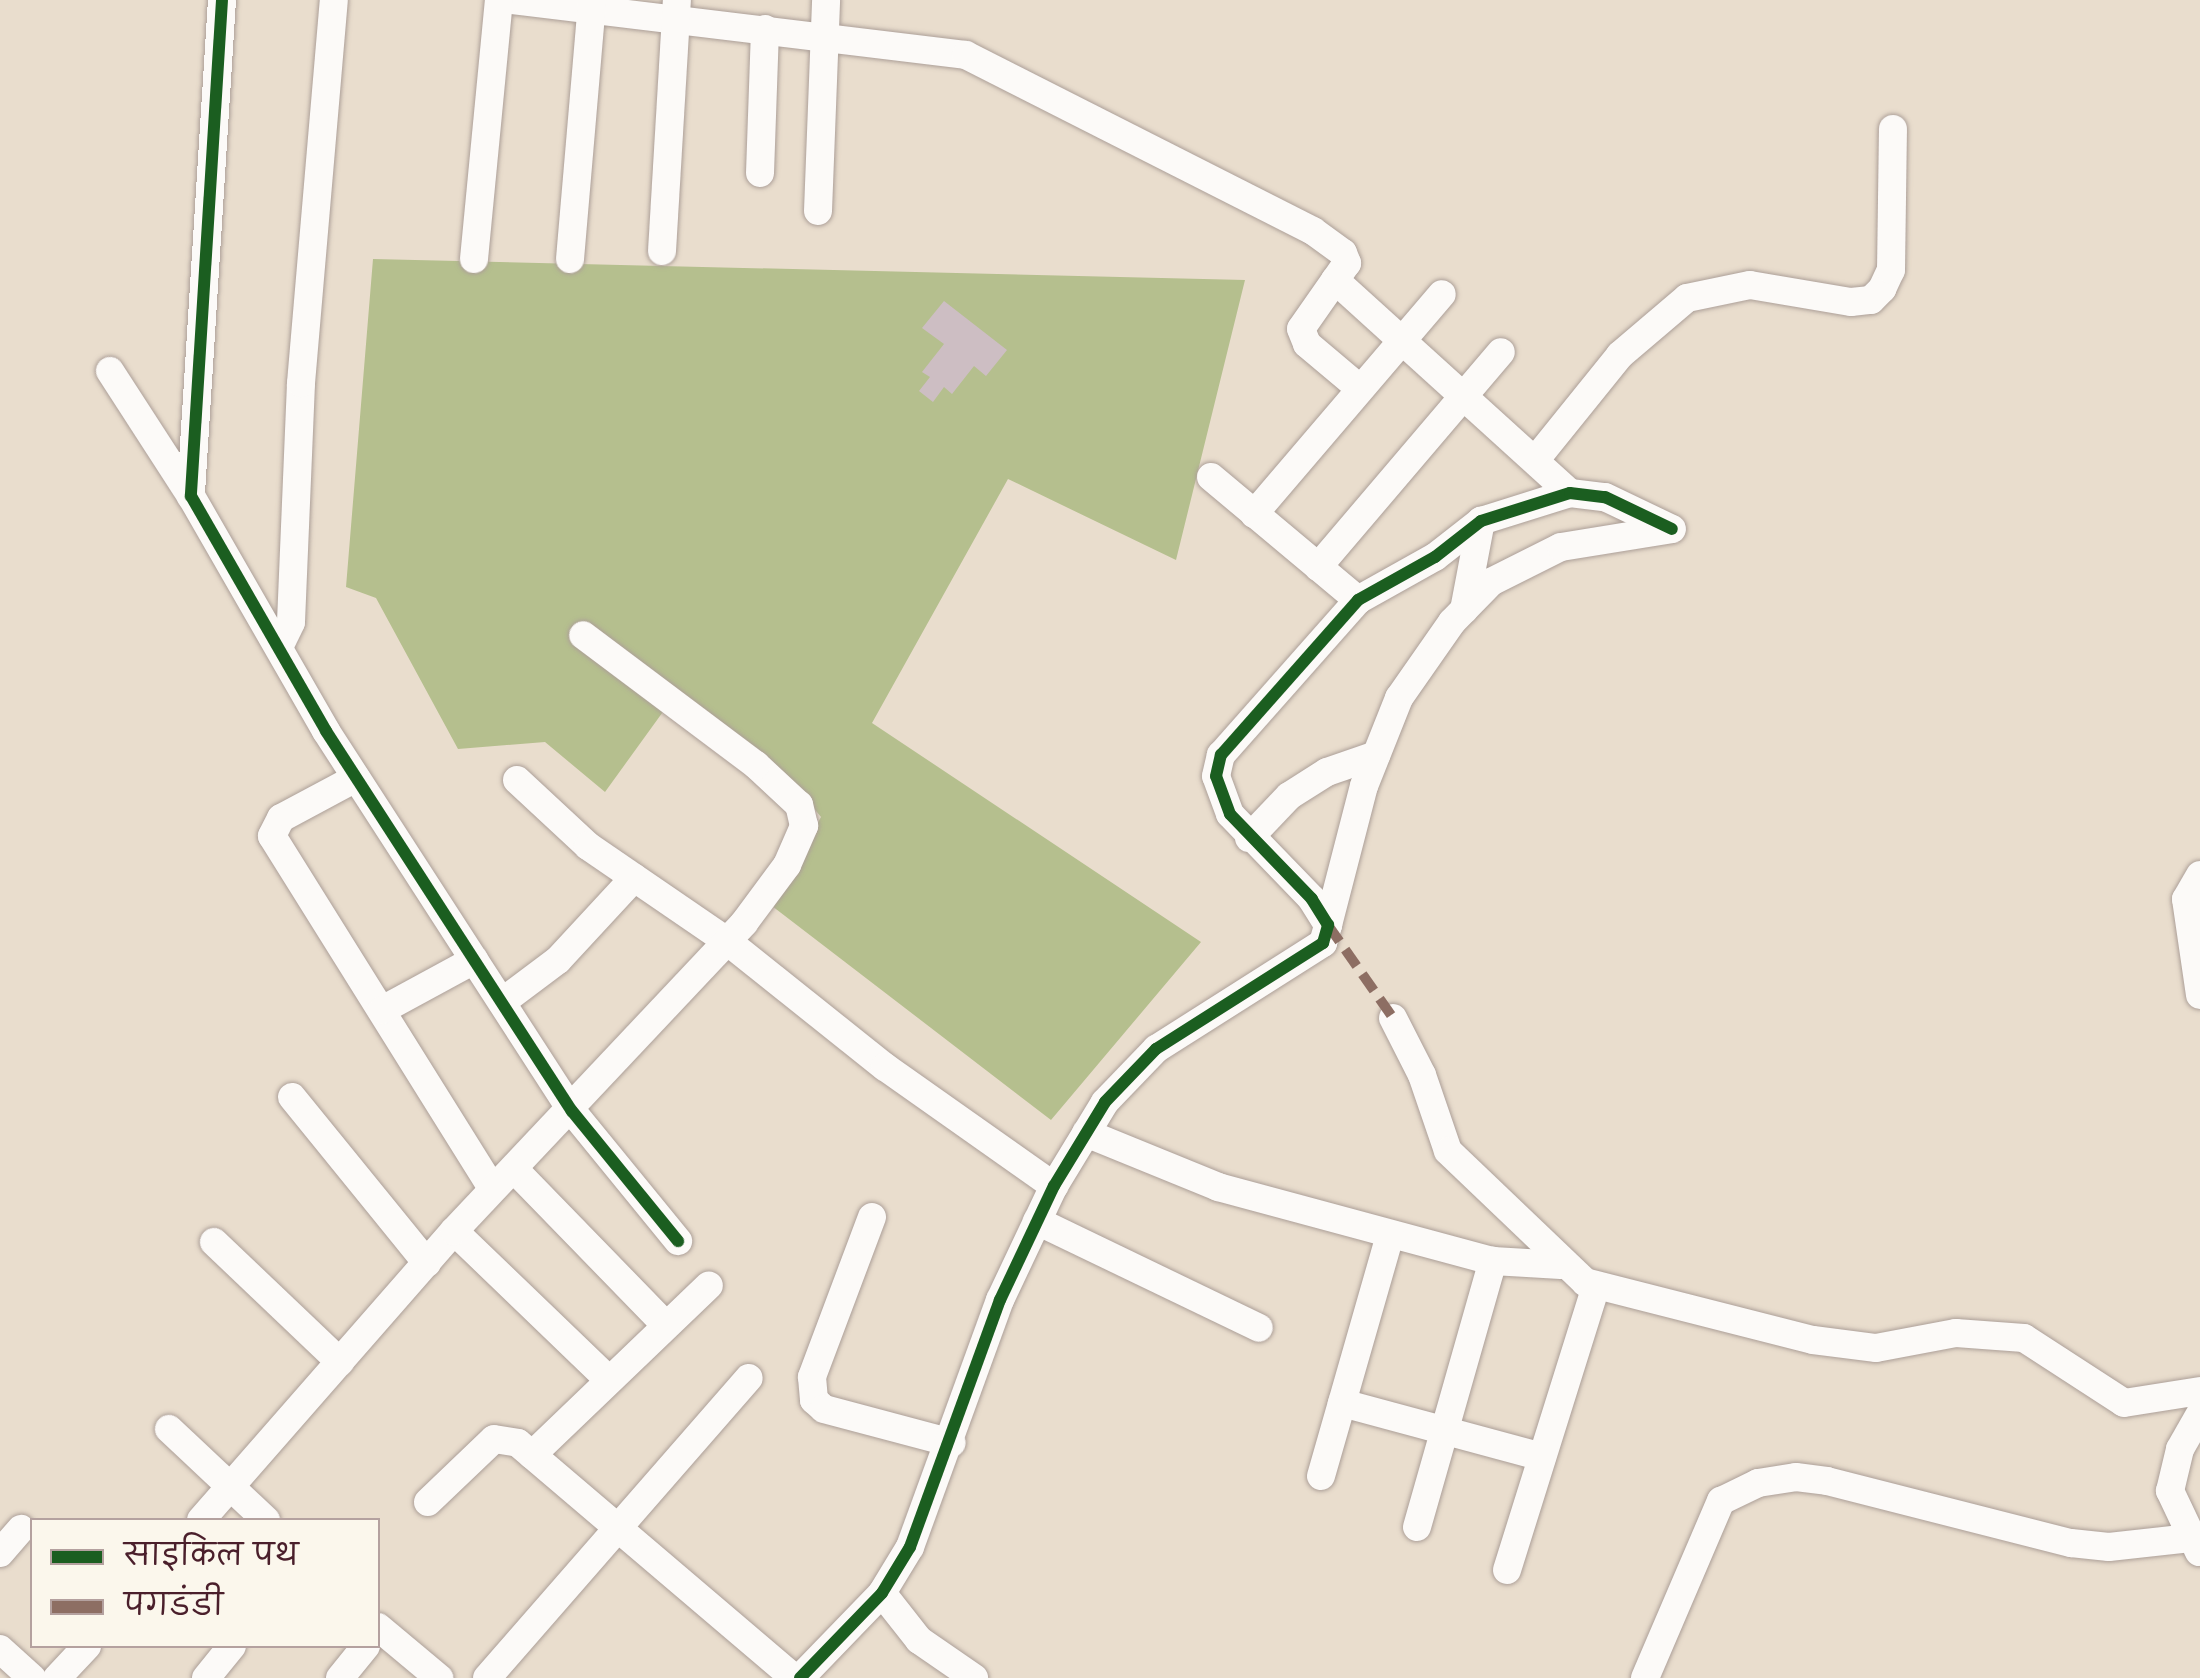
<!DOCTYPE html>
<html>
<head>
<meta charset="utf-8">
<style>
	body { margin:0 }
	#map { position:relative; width:2200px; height:1678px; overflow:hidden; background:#e9ddcd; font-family:"Comic Neue","Playpen Sans Deva",sans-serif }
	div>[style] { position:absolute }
	.forest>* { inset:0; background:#b5bf8e }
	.building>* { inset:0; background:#cdbec3 }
	.roads { filter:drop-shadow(0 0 2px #ac9f98) drop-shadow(0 0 2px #ac9f98) }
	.minor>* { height:28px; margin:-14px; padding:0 14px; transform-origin:14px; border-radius:14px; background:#fcfaf8 }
	.quiet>* { height:10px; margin-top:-5px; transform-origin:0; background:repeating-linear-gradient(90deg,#8d6e63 0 20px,transparent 0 30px) }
	.cycleway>* { height:12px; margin:-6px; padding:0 6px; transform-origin:6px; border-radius:6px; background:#1b5e20 }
	span { translate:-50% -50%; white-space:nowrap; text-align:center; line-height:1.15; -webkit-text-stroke:8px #fbf7ec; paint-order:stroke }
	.legend { position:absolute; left:30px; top:1518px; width:350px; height:130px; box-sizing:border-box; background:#fbf7ec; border:2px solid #b4a19f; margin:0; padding:12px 18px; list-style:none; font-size:30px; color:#4a1f2b }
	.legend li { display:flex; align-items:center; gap:20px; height:50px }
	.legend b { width:50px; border:2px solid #b4a19f }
</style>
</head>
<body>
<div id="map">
	<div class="forest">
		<i style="clip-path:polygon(373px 259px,1245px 280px,1176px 560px,1008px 479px,872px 723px,1201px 942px,1051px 1120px,772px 906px,821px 817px,799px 790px,665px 709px,605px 792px,545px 742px,458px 749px,376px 598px,346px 587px)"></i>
	</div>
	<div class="building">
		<i style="clip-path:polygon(944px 301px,1007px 350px,986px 376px,974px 366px,952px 394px,944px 387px,933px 402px,919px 391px,930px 377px,922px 372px,944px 344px,922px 328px)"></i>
	</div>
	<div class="roads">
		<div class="minor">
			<i style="left:222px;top:0;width:497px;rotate:93.6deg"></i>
			<i style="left:191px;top:496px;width:271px;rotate:60.1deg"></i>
			<i style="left:326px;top:731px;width:453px;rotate:57.1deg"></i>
			<i style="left:572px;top:1111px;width:168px;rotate:50.8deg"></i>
			<i style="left:512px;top:0;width:457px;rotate:6.9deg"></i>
			<i style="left:966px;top:55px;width:389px;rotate:26.9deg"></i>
			<i style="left:1313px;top:231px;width:37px;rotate:36deg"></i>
			<i style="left:1343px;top:253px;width:11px;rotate:68deg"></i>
			<i style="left:1347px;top:263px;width:80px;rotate:124.9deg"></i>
			<i style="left:1301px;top:329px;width:16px;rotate:68deg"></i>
			<i style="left:1307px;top:344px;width:67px;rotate:40.1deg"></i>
			<i style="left:760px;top:173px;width:144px;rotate:-88deg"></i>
			<i style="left:818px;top:211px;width:211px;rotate:-87.8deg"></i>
			<i style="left:662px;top:251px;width:251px;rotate:-86.6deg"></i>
			<i style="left:474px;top:259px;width:260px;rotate:-84.5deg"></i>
			<i style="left:570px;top:259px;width:260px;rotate:-85.1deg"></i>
			<i style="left:1335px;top:280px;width:317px;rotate:42.2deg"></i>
			<i style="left:110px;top:371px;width:149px;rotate:57.1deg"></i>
			<i style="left:1537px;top:458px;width:132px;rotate:-51.1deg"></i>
			<i style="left:1620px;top:355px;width:88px;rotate:-40.4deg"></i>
			<i style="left:1687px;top:298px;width:64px;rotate:-11.7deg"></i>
			<i style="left:1750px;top:285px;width:102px;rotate:9.6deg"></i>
			<i style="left:1851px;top:302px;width:20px;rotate:-6deg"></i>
			<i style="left:1871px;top:300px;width:16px;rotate:-45deg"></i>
			<i style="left:1882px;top:289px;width:21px;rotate:-65deg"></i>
			<i style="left:1891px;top:270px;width:141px;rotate:-89.2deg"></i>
			<i style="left:1211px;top:477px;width:192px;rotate:39.9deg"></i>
			<i style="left:1254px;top:514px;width:289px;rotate:-49.5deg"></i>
			<i style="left:1318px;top:567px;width:282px;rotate:-49.6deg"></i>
			<i style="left:1464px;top:610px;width:91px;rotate:-79.2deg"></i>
			<i style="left:280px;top:645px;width:25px;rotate:-64deg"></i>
			<i style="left:291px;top:622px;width:239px;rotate:-87.6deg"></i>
			<i style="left:301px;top:383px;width:384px;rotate:-85.1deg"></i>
			<i style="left:356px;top:778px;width:85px;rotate:151.9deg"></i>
			<i style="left:281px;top:818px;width:20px;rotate:117deg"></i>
			<i style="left:272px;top:836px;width:416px;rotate:58deg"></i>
			<i style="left:517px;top:780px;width:97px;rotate:42.9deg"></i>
			<i style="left:588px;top:846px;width:168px;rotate:34.4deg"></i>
			<i style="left:727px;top:941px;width:202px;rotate:38.6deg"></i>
			<i style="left:885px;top:1067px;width:207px;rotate:35.2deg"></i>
			<i style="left:1249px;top:838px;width:58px;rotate:-46.4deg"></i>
			<i style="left:1289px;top:796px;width:45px;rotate:-32.3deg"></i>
			<i style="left:1327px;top:772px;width:52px;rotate:-19.1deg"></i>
			<i style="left:2200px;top:875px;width:28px;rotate:120deg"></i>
			<i style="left:2186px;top:899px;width:97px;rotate:81.7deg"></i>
			<i style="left:1328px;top:925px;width:144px;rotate:-75.5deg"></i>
			<i style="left:1364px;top:786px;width:95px;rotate:-68.3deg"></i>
			<i style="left:1399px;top:698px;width:93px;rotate:-55.1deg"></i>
			<i style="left:1452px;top:622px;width:56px;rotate:-45.7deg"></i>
			<i style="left:1491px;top:582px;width:78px;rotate:-26.6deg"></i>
			<i style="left:1561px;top:547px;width:112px;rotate:-9.2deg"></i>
			<i style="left:502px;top:1002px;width:70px;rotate:-36.9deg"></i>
			<i style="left:558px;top:960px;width:112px;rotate:-47.2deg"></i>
			<i style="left:382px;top:1010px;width:105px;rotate:-28.5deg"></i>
			<i style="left:1393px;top:1018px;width:64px;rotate:63deg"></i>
			<i style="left:1422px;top:1075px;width:80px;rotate:71.1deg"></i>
			<i style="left:1448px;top:1151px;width:190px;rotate:43.7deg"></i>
			<i style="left:1585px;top:1282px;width:235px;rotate:14.3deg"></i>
			<i style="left:1813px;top:1340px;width:64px;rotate:7.2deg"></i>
			<i style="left:1876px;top:1348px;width:81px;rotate:-10.6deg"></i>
			<i style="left:1956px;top:1333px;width:68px;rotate:4.2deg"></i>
			<i style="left:2024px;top:1338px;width:119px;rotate:33deg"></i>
			<i style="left:2124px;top:1403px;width:77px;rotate:-9deg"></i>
			<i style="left:292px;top:1097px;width:214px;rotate:50.9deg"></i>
			<i style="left:1086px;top:1133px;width:143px;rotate:22.2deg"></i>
			<i style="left:1218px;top:1187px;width:285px;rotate:15.1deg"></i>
			<i style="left:1493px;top:1261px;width:68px;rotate:3.4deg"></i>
			<i style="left:514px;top:1169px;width:215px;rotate:45.8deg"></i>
			<i style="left:872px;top:1217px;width:171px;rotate:110.6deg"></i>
			<i style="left:812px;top:1377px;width:23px;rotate:85deg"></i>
			<i style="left:814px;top:1400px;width:13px;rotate:42deg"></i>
			<i style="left:824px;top:1409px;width:132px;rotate:14.9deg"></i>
			<i style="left:1037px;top:1221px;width:246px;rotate:25.7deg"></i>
			<i style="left:454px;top:1231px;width:214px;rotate:43.9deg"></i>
			<i style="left:214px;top:1242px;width:174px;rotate:43.6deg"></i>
			<i style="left:1342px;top:1403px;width:207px;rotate:15.1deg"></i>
			<i style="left:169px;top:1429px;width:133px;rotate:43.2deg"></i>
			<i style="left:532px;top:1455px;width:245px;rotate:-43.8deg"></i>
			<i style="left:1321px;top:1476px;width:251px;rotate:-74deg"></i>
			<i style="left:428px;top:1502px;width:91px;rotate:-43.7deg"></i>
			<i style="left:494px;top:1439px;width:24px;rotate:9deg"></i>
			<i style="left:518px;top:1443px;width:362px;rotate:40.4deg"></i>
			<i style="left:201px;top:1520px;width:384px;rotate:-48.8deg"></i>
			<i style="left:454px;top:1231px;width:423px;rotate:-46.7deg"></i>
			<i style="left:744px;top:923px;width:72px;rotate:-53.4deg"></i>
			<i style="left:787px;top:865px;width:43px;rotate:-66.4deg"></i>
			<i style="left:804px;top:826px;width:22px;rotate:-103deg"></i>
			<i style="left:799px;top:805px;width:59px;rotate:-137.1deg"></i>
			<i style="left:756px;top:765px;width:216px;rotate:-143.1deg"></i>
			<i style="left:1417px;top:1527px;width:277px;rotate:-74.1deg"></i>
			<i style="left:2199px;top:1552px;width:68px;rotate:-115.4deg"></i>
			<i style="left:2170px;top:1491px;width:43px;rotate:-76.6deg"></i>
			<i style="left:2180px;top:1449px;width:40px;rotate:-60.3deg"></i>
			<i style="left:0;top:1553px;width:32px;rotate:-49deg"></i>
			<i style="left:1507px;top:1570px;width:298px;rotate:-72.6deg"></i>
			<i style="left:882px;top:1593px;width:60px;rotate:51.8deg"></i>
			<i style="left:919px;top:1640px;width:67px;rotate:34.6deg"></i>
			<i style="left:378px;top:1627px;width:80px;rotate:39.9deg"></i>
			<i style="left:0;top:1649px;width:43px;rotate:42.2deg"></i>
			<i style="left:57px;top:1678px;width:44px;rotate:-46.8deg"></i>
			<i style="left:206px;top:1678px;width:41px;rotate:-50.9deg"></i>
			<i style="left:340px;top:1678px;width:41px;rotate:-50.9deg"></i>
			<i style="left:487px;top:1678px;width:398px;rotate:-48.9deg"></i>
			<i style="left:800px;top:1678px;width:118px;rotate:-46deg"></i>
			<i style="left:882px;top:1593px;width:54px;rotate:-58.7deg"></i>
			<i style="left:910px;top:1547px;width:263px;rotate:-70deg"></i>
			<i style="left:1000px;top:1300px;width:126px;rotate:-64.7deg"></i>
			<i style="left:1054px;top:1186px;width:98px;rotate:-58.7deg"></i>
			<i style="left:1105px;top:1102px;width:74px;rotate:-46.1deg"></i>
			<i style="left:1156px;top:1049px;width:198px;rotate:-32.4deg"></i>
			<i style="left:1323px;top:943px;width:19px;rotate:-74deg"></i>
			<i style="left:1328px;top:925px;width:31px;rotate:-122deg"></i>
			<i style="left:1312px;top:899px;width:118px;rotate:-134deg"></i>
			<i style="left:1230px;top:814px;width:40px;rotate:-110.2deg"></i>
			<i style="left:1216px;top:776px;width:22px;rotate:-77deg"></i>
			<i style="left:1221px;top:755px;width:207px;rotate:-48.5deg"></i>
			<i style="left:1358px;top:600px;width:88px;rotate:-29.2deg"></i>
			<i style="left:1435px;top:557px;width:58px;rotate:-38deg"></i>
			<i style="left:1481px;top:521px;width:93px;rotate:-17.5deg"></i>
			<i style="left:1570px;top:493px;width:35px;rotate:7deg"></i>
			<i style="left:1605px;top:497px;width:74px;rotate:25.5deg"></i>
			<i style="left:1645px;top:1678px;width:193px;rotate:-66.8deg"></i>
			<i style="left:1721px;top:1501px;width:41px;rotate:-25.9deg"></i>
			<i style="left:1758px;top:1483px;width:38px;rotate:-9deg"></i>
			<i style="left:1796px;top:1477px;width:31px;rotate:7deg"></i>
			<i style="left:1827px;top:1481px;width:252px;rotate:14.3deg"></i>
			<i style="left:2071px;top:1543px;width:38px;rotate:6deg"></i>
			<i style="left:2109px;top:1547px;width:82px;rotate:-6.3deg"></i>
		</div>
	</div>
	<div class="quiet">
		<i style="left:1328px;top:925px;width:113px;rotate:55deg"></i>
	</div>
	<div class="cycleway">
		<i style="left:222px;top:0;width:497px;rotate:93.6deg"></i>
		<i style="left:191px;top:496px;width:271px;rotate:60.1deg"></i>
		<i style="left:326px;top:731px;width:453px;rotate:57.1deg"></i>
		<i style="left:572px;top:1111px;width:168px;rotate:50.8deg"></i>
		<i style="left:800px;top:1678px;width:118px;rotate:-46deg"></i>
		<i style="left:882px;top:1593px;width:54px;rotate:-58.7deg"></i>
		<i style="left:910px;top:1547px;width:263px;rotate:-70deg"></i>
		<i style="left:1000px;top:1300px;width:126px;rotate:-64.7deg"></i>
		<i style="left:1054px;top:1186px;width:98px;rotate:-58.7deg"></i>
		<i style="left:1105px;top:1102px;width:74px;rotate:-46.1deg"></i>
		<i style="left:1156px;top:1049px;width:198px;rotate:-32.4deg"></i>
		<i style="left:1323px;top:943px;width:19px;rotate:-74deg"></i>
		<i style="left:1328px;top:925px;width:31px;rotate:-122deg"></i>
		<i style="left:1312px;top:899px;width:118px;rotate:-134deg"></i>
		<i style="left:1230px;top:814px;width:40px;rotate:-110.2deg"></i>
		<i style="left:1216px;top:776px;width:22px;rotate:-77deg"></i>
		<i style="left:1221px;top:755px;width:207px;rotate:-48.5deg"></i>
		<i style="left:1358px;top:600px;width:88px;rotate:-29.2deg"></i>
		<i style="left:1435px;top:557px;width:58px;rotate:-38deg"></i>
		<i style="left:1481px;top:521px;width:93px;rotate:-17.5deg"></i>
		<i style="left:1570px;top:493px;width:35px;rotate:7deg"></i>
		<i style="left:1605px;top:497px;width:74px;rotate:25.5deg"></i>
	</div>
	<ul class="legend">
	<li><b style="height:12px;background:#1b5e20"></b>साइकिल पथ</li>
	<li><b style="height:12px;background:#8d6e63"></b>पगडंडी</li>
	</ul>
</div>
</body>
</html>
